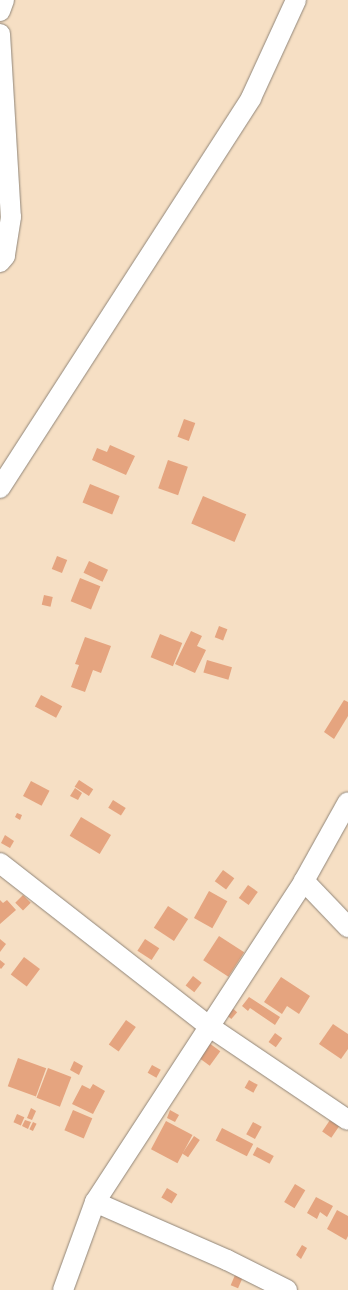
<!DOCTYPE html>
<html>
<head>
<meta charset="utf-8">
<style>
	body { margin:0 }
	#map { position:relative; width:348px; height:1290px; overflow:hidden; background:#f6dfc4; font-family:Mynerve,sans-serif }
	div>[style] { position:absolute }
	.building>* { inset:0; background:#e5a47f; transform-origin:0 0 }
	.roads { filter:drop-shadow(0 0 1px #908578) drop-shadow(0 0 1px #908578) }
	.street>* { height:20px; margin:-10px; padding:0 10px; transform-origin:10px; border-radius:10px; background:#fff }
	span { translate:-50% -50%; white-space:nowrap; text-align:center; line-height:1.15; -webkit-text-stroke:4px #fcf5e5; paint-order:stroke }
</style>
</head>
<body>
<div id="map">
	<div class="building">
		<i style="left:184px;top:419px;width:12px;height:19px;rotate:20deg"></i>
		<i style="clip-path:polygon(110px 445px,135px 456px,126px 475px,92px 460px,97px 448px,107px 452px)"></i>
		<i style="left:168px;top:460px;width:21px;height:30px;rotate:19deg"></i>
		<i style="left:90px;top:484px;width:32px;height:20px;rotate:22deg"></i>
		<i style="left:203px;top:496px;width:47px;height:30px;rotate:23deg"></i>
		<i style="left:57px;top:556px;width:11px;height:14px;rotate:22deg"></i>
		<i style="left:89px;top:561px;width:21px;height:13px;rotate:25deg"></i>
		<i style="left:80px;top:578px;width:22px;height:25px;rotate:22deg"></i>
		<i style="left:44px;top:595px;width:9px;height:10px;rotate:13deg"></i>
		<i style="left:219px;top:626px;width:9px;height:12px;rotate:21deg"></i>
		<i style="clip-path:polygon(191px 631px,202px 636px,197px 646px,206px 650px,195px 673px,175px 664px)"></i>
		<i style="left:160px;top:634px;width:24px;height:25px;rotate:22deg"></i>
		<i style="clip-path:polygon(85px 637px,111px 646px,101px 673px,93px 670px,85px 692px,71px 687px,79px 665px,75px 664px)"></i>
		<i style="left:207px;top:660px;width:26px;height:13px;rotate:16deg"></i>
		<i style="left:41px;top:695px;width:24px;height:13px;rotate:28deg"></i>
		<i style="clip-path:polygon(344px 700px,348px 702px,348px 716px,334px 739px,324px 732px)"></i>
		<i style="left:79px;top:780px;width:17px;height:8px;rotate:33deg"></i>
		<i style="left:31px;top:781px;width:21px;height:17px;rotate:28deg"></i>
		<i style="clip-path:polygon(75px 788px,82px 793px,78px 800px,70px 796px)"></i>
		<i style="left:113px;top:800px;width:15px;height:9px;rotate:32deg"></i>
		<i style="clip-path:polygon(17px 813px,22px 815px,20px 820px,15px 817px)"></i>
		<i style="left:81px;top:817px;width:35px;height:22px;rotate:31deg"></i>
		<i style="clip-path:polygon(5px 835px,14px 841px,10px 848px,1px 843px)"></i>
		<i style="left:223px;top:870px;width:14px;height:14px;rotate:36deg"></i>
		<i style="left:248px;top:885px;width:12px;height:16px;rotate:35deg"></i>
		<i style="left:209px;top:891px;width:21px;height:31px;rotate:29deg"></i>
		<i style="left:23px;top:895px;width:11px;height:11px;rotate:45deg"></i>
		<i style="clip-path:polygon(0 900px,3px 903px,7px 900px,16px 910px,0 924px)"></i>
		<i style="left:168px;top:906px;width:24px;height:26px;rotate:33deg"></i>
		<i style="left:219px;top:936px;width:30px;height:29px;rotate:33deg"></i>
		<i style="clip-path:polygon(0 939px,6px 944px,0 952px)"></i>
		<i style="left:145px;top:939px;width:17px;height:14px;rotate:33deg"></i>
		<i style="left:24px;top:957px;width:20px;height:22px;rotate:37deg"></i>
		<i style="clip-path:polygon(0 960px,5px 964px,1px 969px,0 968px)"></i>
		<i style="left:193px;top:976px;width:11px;height:12px;rotate:38deg"></i>
		<i style="clip-path:polygon(281px 977px,310px 996px,299px 1014px,287px 1006px,282px 1014px,264px 1002px)"></i>
		<i style="clip-path:polygon(249px 997px,280px 1017px,275px 1025px,250px 1008px,248px 1011px,242px 1006px)"></i>
		<i style="left:231px;top:1007px;width:8px;height:9px;rotate:40deg"></i>
		<i style="left:126px;top:1020px;width:12px;height:30px;rotate:35deg"></i>
		<i style="clip-path:polygon(333px 1024px,348px 1034px,348px 1049px,341px 1059px,319px 1044px)"></i>
		<i style="left:275px;top:1033px;width:9px;height:11px;rotate:36deg"></i>
		<i style="left:209px;top:1043px;width:14px;height:18px;rotate:36deg"></i>
		<i style="left:18px;top:1058px;width:30px;height:30px;rotate:20deg"></i>
		<i style="clip-path:polygon(74px 1061px,83px 1066px,79px 1075px,70px 1070px)"></i>
		<i style="left:152px;top:1065px;width:10px;height:9px;rotate:29deg"></i>
		<i style="left:48px;top:1068px;width:25px;height:32px;rotate:21deg"></i>
		<i style="left:249px;top:1080px;width:10px;height:9px;rotate:29deg"></i>
		<i style="clip-path:polygon(93px 1084px,105px 1091px,93px 1114px,72px 1104px,82px 1085px,90px 1089px)"></i>
		<i style="clip-path:polygon(31px 1108px,36px 1111px,32px 1120px,27px 1118px)"></i>
		<i style="left:73px;top:1110px;width:21px;height:22px;rotate:23deg"></i>
		<i style="clip-path:polygon(170px 1110px,179px 1115px,175px 1122px,167px 1118px)"></i>
		<i style="left:17px;top:1114px;width:8px;height:9px;rotate:23deg"></i>
		<i style="clip-path:polygon(25px 1120px,31px 1122px,28px 1129px,22px 1126px)"></i>
		<i style="left:330px;top:1120px;width:11px;height:14px;rotate:34deg"></i>
		<i style="left:166px;top:1121px;width:30px;height:32px;rotate:28deg"></i>
		<i style="left:33px;top:1122px;width:4px;height:8px;rotate:27deg"></i>
		<i style="left:253px;top:1122px;width:10px;height:14px;rotate:29deg"></i>
		<i style="left:222px;top:1128px;width:35px;height:14px;rotate:27deg"></i>
		<i style="left:194px;top:1136px;width:7px;height:21px;rotate:34deg"></i>
		<i style="left:257px;top:1147px;width:19px;height:9px;rotate:28deg"></i>
		<i style="left:295px;top:1184px;width:12px;height:21px;rotate:31deg"></i>
		<i style="left:167px;top:1188px;width:12px;height:11px;rotate:31deg"></i>
		<i style="clip-path:polygon(316px 1197px,333px 1206px,327px 1217px,320px 1212px,317px 1219px,307px 1213px)"></i>
		<i style="clip-path:polygon(337px 1210px,348px 1216px,348px 1236px,346px 1240px,327px 1229px)"></i>
		<i style="clip-path:polygon(302px 1245px,307px 1248px,301px 1259px,296px 1255px)"></i>
		<i style="left:235px;top:1275px;width:8px;height:11px;rotate:23deg"></i>
	</div>
	<div class="roads">
		<div class="street">
			<i style="left:0;top:11px;width:12px;rotate:-70deg"></i>
			<i style="left:0;top:34px;width:183px;rotate:86.6deg"></i>
			<i style="left:11px;top:217px;width:39px;rotate:99deg"></i>
			<i style="left:5px;top:256px;width:8px;rotate:130deg"></i>
			<i style="left:0;top:488px;width:464px;rotate:-57.2deg"></i>
			<i style="left:251px;top:98px;width:108px;rotate:-65.3deg"></i>
			<i style="left:0;top:863px;width:266px;rotate:38deg"></i>
			<i style="left:210px;top:1027px;width:166px;rotate:34deg"></i>
			<i style="left:304px;top:881px;width:64px;rotate:46.3deg"></i>
			<i style="left:63px;top:1290px;width:94px;rotate:-70deg"></i>
			<i style="left:287px;top:1290px;width:67px;rotate:-153.4deg"></i>
			<i style="left:227px;top:1260px;width:144px;rotate:-156.3deg"></i>
			<i style="left:95px;top:1202px;width:383px;rotate:-56.9deg"></i>
			<i style="left:304px;top:881px;width:90px;rotate:-60.9deg"></i>
		</div>
	</div>
</div>
</body>
</html>
